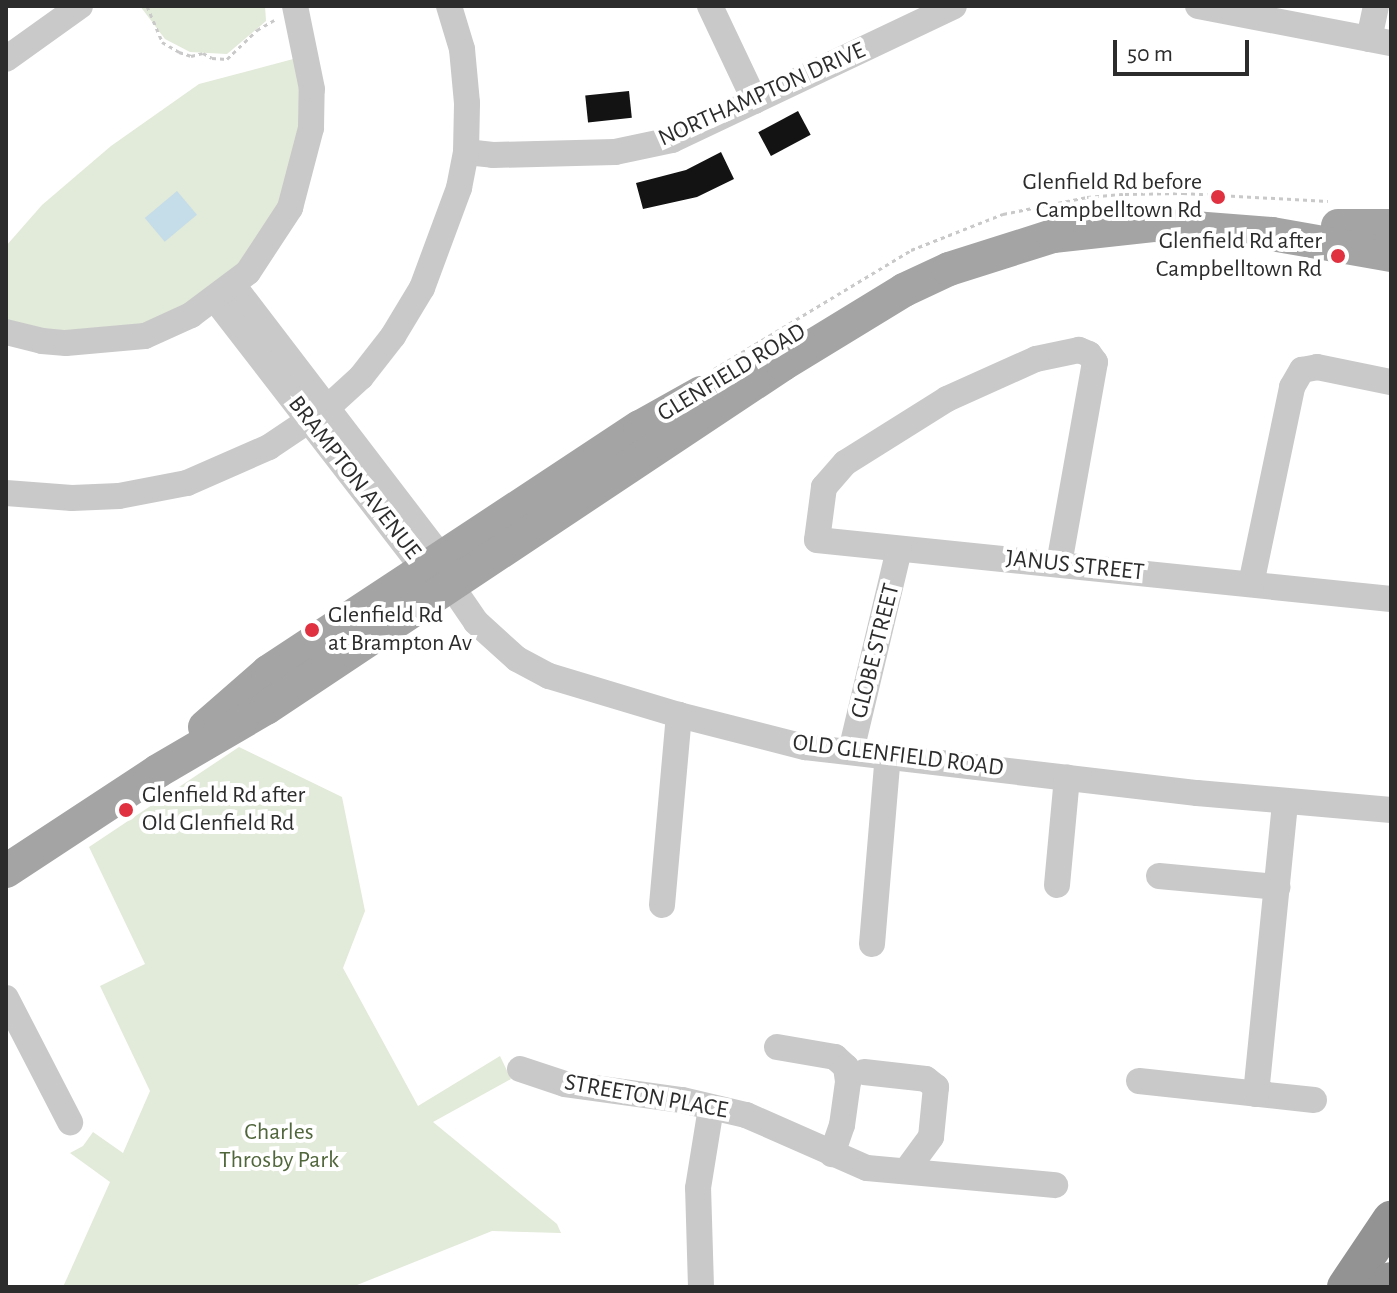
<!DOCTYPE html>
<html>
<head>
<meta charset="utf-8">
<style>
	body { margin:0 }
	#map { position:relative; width:1397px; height:1293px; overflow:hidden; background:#fff; font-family:"Alegreya Sans",sans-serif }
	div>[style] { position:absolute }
	.green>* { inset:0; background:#e2ead9 }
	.water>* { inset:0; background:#c5dce9; transform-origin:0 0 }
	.building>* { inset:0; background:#131313; transform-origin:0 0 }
	.path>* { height:3px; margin-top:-1.5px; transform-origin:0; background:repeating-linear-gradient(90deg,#c9c9c9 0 4px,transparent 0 8px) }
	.minor>* { height:26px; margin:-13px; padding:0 13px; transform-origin:13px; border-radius:13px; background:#c9c9c9 }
	.major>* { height:34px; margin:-17px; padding:0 17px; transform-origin:17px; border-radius:17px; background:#a4a4a4 }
	.highway>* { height:38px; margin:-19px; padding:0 19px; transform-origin:19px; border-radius:19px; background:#939393 }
	.dots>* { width:22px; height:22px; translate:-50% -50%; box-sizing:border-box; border:4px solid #fff; border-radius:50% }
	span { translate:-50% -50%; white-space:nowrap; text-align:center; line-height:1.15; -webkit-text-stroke:8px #fff; paint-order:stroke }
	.street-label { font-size:24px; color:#2c2c2c }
	.poi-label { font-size:24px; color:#2c2c2c }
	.right { translate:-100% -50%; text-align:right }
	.left { translate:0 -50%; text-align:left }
	.park-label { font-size:24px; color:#50663b }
	.frame { position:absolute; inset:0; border:8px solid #2c2c2c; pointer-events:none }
	.scale { position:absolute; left:1113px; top:40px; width:136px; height:36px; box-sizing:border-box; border:4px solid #2c2c2c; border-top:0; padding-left:10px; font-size:24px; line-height:28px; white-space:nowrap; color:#2c2c2c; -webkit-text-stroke:6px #fff; paint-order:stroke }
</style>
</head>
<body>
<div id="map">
	<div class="green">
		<i style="clip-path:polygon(140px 6px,265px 6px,266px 21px,227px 54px,190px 52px,165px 39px)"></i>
		<i style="clip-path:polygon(297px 58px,303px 99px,301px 153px,282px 206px,240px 263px,197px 299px,164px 317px,123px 331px,72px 335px,6px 322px,6px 246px,42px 205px,111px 146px,199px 84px)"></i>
		<i style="clip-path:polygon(239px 747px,342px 797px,365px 911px,343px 968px,418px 1106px,500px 1056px,511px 1079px,433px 1122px,557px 1224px,561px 1233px,492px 1231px,352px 1287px,63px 1287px,110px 1182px,70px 1153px,83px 1146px,93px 1132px,123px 1153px,150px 1091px,100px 986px,145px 964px,89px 847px)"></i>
	</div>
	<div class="water">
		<i style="left:177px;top:191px;width:31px;height:42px;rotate:50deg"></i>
	</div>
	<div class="building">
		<i style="left:629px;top:91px;width:27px;height:44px;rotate:84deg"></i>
		<i style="left:798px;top:111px;width:27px;height:45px;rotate:62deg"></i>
		<i style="clip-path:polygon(721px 152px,734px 179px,697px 197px,643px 209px,636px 183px,686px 170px)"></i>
	</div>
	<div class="path">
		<i style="left:147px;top:6px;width:39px;rotate:67deg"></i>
		<i style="left:162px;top:42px;width:20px;rotate:30deg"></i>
		<i style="left:179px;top:52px;width:13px;rotate:18deg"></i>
		<i style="left:191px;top:56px;width:12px;rotate:-14deg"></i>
		<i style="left:203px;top:53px;width:10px;rotate:29deg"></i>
		<i style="left:212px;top:58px;width:15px;rotate:4deg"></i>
		<i style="left:227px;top:59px;width:42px;rotate:-44deg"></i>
		<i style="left:257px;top:30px;width:20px;rotate:-30deg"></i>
		<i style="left:714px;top:369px;width:230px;rotate:-31.1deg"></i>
		<i style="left:911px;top:250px;width:99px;rotate:-21.4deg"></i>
		<i style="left:1003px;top:214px;width:86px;rotate:-11.4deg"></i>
		<i style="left:1087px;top:197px;width:38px;rotate:-5deg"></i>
		<i style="left:1125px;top:194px;width:58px;rotate:-1deg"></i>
		<i style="left:1183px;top:193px;width:145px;rotate:3.2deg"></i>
	</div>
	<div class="minor">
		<i style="left:710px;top:6px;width:105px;rotate:64.7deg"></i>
		<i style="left:1198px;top:6px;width:197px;rotate:10.9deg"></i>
		<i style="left:1369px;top:39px;width:34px;rotate:-78deg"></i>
		<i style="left:6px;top:59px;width:91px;rotate:-35.6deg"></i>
		<i style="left:466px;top:152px;width:27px;rotate:6deg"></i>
		<i style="left:493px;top:155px;width:122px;rotate:-1.4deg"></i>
		<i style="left:615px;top:152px;width:58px;rotate:-11.9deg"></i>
		<i style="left:672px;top:140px;width:312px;rotate:-25.4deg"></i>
		<i style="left:233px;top:285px;width:342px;rotate:52.6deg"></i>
		<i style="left:441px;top:557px;width:28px;rotate:72deg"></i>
		<i style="left:450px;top:584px;width:46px;rotate:55.6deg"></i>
		<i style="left:476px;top:622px;width:55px;rotate:42.1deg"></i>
		<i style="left:517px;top:659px;width:36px;rotate:28deg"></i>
		<i style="left:549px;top:676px;width:136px;rotate:16.7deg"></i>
		<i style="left:679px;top:715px;width:130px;rotate:14.3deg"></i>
		<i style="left:805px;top:747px;width:395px;rotate:6.7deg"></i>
		<i style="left:1197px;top:793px;width:195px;rotate:5deg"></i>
		<i style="left:215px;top:299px;width:346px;rotate:52.3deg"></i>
		<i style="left:427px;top:573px;width:13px;rotate:27deg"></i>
		<i style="left:6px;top:332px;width:37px;rotate:14deg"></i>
		<i style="left:42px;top:341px;width:24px;rotate:5deg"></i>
		<i style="left:66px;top:343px;width:79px;rotate:-5.1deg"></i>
		<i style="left:145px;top:336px;width:51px;rotate:-24.5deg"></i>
		<i style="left:191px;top:315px;width:71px;rotate:-37deg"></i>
		<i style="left:248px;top:272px;width:77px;rotate:-56.7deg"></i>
		<i style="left:290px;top:208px;width:83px;rotate:-75.3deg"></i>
		<i style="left:311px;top:128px;width:39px;rotate:-89deg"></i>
		<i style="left:312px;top:89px;width:85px;rotate:-101.6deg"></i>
		<i style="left:6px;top:493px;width:66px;rotate:4.3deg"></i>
		<i style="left:72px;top:498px;width:47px;rotate:-2.4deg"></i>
		<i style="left:119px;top:496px;width:69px;rotate:-10.8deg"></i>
		<i style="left:187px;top:483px;width:90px;rotate:-23.7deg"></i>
		<i style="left:269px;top:447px;width:70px;rotate:-33.9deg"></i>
		<i style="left:327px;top:408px;width:46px;rotate:-42.4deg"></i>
		<i style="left:361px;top:377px;width:52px;rotate:-52deg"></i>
		<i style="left:393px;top:336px;width:56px;rotate:-58.9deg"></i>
		<i style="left:422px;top:288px;width:107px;rotate:-69.7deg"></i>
		<i style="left:459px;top:188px;width:37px;rotate:-79deg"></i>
		<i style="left:466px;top:152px;width:49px;rotate:-88.8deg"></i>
		<i style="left:467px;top:103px;width:54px;rotate:-95.3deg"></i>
		<i style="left:462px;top:49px;width:45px;rotate:-106.8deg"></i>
		<i style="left:1059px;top:564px;width:205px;rotate:-79.9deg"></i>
		<i style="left:1095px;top:362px;width:10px;rotate:-127deg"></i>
		<i style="left:1089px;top:354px;width:11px;rotate:-158deg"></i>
		<i style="left:1079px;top:350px;width:44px;rotate:168.2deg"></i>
		<i style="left:1036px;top:359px;width:98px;rotate:155.8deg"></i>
		<i style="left:947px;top:399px;width:120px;rotate:147.9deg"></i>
		<i style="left:845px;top:463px;width:32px;rotate:131deg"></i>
		<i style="left:824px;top:487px;width:53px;rotate:97.5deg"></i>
		<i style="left:817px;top:540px;width:577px;rotate:5.87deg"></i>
		<i style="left:1251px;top:584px;width:201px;rotate:-78.2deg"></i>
		<i style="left:1292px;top:387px;width:20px;rotate:-60deg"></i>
		<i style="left:1302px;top:370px;width:15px;rotate:-11deg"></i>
		<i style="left:1317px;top:367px;width:76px;rotate:11.5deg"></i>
		<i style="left:851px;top:751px;width:207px;rotate:-76.6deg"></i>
		<i style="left:1159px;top:876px;width:119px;rotate:5.3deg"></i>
		<i style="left:1057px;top:885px;width:108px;rotate:-84.7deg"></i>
		<i style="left:662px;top:905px;width:191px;rotate:-84.9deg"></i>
		<i style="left:872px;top:944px;width:190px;rotate:-85.2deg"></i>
		<i style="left:6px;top:998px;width:140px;rotate:62.7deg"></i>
		<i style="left:777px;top:1047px;width:59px;rotate:9.8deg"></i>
		<i style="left:835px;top:1057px;width:15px;rotate:42deg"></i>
		<i style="left:846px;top:1067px;width:15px;rotate:82deg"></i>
		<i style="left:848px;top:1082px;width:43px;rotate:97.9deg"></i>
		<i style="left:842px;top:1125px;width:31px;rotate:109deg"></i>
		<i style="left:520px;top:1069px;width:47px;rotate:18.4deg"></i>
		<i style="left:565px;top:1084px;width:118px;rotate:7.8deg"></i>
		<i style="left:682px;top:1100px;width:66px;rotate:13.2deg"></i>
		<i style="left:746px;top:1115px;width:132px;rotate:23.7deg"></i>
		<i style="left:867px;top:1168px;width:189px;rotate:5.2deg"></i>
		<i style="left:864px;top:1072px;width:62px;rotate:6.4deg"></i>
		<i style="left:926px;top:1079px;width:13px;rotate:39deg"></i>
		<i style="left:936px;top:1087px;width:50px;rotate:95.7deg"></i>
		<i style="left:931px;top:1137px;width:42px;rotate:126.3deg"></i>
		<i style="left:1139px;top:1081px;width:176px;rotate:6.2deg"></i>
		<i style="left:1256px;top:1094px;width:294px;rotate:-84.3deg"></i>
		<i style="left:701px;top:1287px;width:99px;rotate:-91.7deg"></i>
		<i style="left:698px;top:1188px;width:81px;rotate:-80.8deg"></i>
	</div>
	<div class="major">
		<i style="left:1338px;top:226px;width:53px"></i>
		<i style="left:205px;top:727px;width:84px;rotate:-41.1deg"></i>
		<i style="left:268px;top:672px;width:445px;rotate:-33.4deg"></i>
		<i style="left:640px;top:427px;width:70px;rotate:-29.1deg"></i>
		<i style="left:6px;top:871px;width:182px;rotate:-33.3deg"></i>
		<i style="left:158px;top:771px;width:125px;rotate:-30.3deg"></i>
		<i style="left:266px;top:708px;width:621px;rotate:-33.64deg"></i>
		<i style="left:783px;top:364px;width:142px;rotate:-31.4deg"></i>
		<i style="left:904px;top:290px;width:50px;rotate:-25deg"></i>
		<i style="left:949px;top:269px;width:109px;rotate:-17.6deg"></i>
		<i style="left:1053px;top:236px;width:103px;rotate:-6.2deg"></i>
		<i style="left:1155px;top:225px;width:117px;rotate:4.4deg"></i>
		<i style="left:1272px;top:234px;width:121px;rotate:10deg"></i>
	</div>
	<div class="highway">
		<i style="left:1346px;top:1287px;width:81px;rotate:-56.1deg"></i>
		<i style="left:1387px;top:1287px;width:7px;rotate:-56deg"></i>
	</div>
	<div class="dots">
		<i style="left:1218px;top:197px;background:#e03141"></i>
		<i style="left:1338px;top:256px;background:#e03141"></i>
		<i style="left:312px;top:630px;background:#e03141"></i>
		<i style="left:126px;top:810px;background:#e03141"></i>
	</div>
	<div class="street-label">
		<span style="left:762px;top:95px;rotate:-24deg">NORTHAMPTON DRIVE</span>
		<span style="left:732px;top:373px;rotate:-31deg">GLENFIELD ROAD</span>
		<span style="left:354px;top:478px;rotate:52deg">BRAMPTON AVENUE</span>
		<span style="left:1075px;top:566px;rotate:6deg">JANUS STREET</span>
		<span style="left:876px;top:651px;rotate:-76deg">GLOBE STREET</span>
		<span style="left:898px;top:756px;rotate:7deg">OLD GLENFIELD ROAD</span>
		<span style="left:646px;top:1097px;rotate:10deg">STREETON PLACE</span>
	</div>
	<div class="poi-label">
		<span class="right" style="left:1202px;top:197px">Glenfield Rd before<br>Campbelltown Rd</span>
		<span class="right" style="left:1322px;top:256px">Glenfield Rd after<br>Campbelltown Rd</span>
		<span class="left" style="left:328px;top:630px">Glenfield Rd<br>at Brampton Av</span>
		<span class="left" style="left:142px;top:810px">Glenfield Rd after<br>Old Glenfield Rd</span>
	</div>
	<div class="park-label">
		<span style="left:279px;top:1147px">Charles<br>Throsby Park</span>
	</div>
	<div class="frame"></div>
	<div class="scale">50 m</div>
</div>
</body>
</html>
